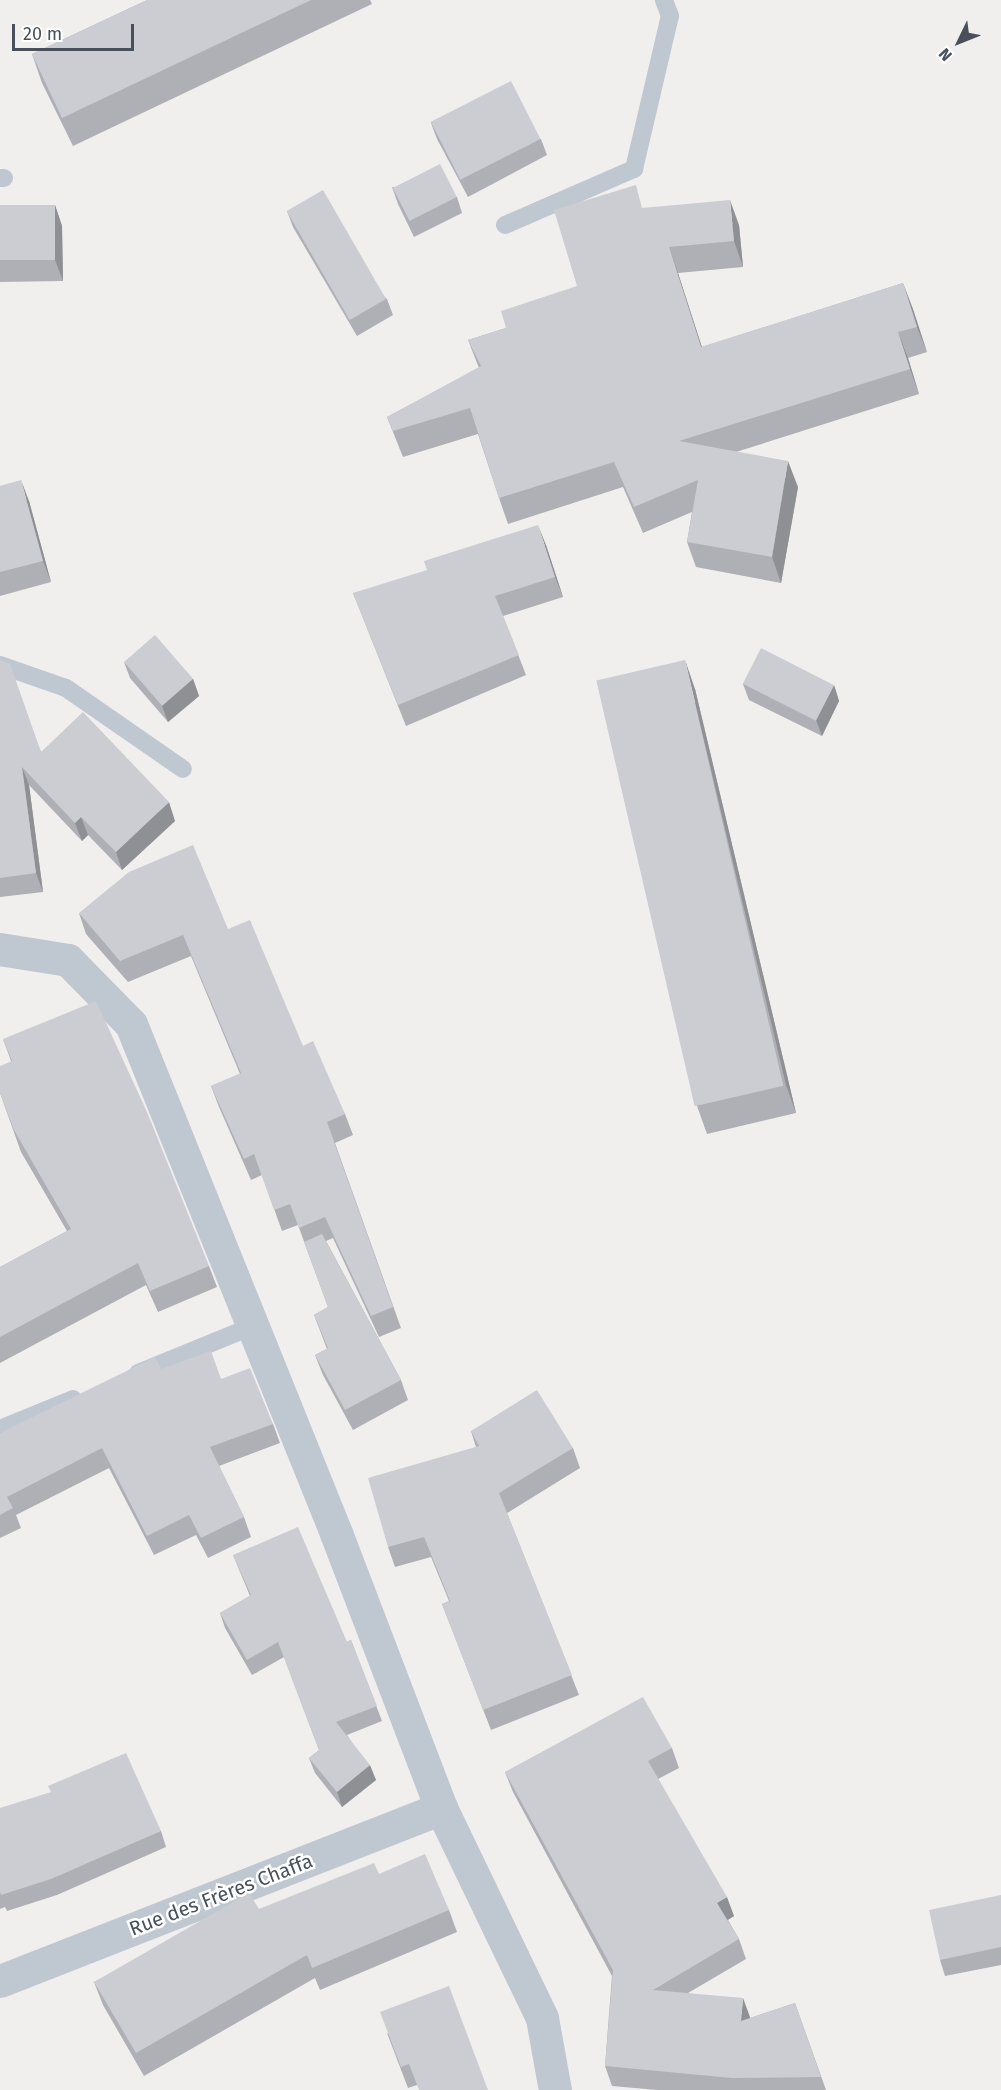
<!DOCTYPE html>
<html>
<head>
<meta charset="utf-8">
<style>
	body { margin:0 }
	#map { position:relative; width:1001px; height:2090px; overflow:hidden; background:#f1eeee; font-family:"Fira Sans",sans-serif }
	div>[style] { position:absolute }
	.lane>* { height:18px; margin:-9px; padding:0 9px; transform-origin:9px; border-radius:9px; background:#bfc7d0 }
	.street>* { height:33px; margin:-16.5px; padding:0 16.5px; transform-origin:16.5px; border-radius:16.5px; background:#bfc7d0 }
	.wall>* { inset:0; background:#afb0b5 }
	.shaded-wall>* { inset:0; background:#8e9094 }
	.building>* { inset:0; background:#cbcdd3; transform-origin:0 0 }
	span { translate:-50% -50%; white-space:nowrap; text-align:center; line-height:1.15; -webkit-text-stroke:5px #fff; paint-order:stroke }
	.street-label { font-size:20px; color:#47505b }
	.north { position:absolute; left:929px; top:12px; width:60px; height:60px; -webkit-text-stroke:4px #fff; paint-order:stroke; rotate:227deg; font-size:16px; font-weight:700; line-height:24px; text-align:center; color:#47505b }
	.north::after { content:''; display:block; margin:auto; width:21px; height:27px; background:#47505b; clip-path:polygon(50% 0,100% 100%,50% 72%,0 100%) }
	.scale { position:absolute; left:12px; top:24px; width:122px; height:27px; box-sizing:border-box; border:3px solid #47505b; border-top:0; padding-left:8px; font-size:18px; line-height:21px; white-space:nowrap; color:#47505b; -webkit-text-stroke:4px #fff; paint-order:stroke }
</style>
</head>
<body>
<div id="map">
	<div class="lane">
		<i style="left:0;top:178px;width:4px"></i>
		<i style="left:505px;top:225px;width:141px;rotate:-23.5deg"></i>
		<i style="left:634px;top:169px;width:157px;rotate:-76.8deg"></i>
		<i style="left:670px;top:16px;width:17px;rotate:-111deg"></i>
		<i style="left:0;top:665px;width:70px;rotate:19.2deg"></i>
		<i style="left:66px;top:688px;width:142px;rotate:34.7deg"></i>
		<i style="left:138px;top:1373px;width:124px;rotate:-22.2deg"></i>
		<i style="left:0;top:1429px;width:79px;rotate:-22.3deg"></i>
	</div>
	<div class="street">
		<i style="left:0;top:949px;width:69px;rotate:9.2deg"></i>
		<i style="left:68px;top:960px;width:90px;rotate:45.5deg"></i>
		<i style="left:131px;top:1024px;width:549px;rotate:68.06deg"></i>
		<i style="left:336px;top:1533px;width:294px;rotate:69.1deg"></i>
		<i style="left:441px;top:1808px;width:233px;rotate:64.3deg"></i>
		<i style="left:542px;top:2018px;width:73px;rotate:79.8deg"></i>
		<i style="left:0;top:1981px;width:474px;rotate:-21.4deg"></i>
	</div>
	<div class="wall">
		<i style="clip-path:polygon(147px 0,370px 0,372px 4px,73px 146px,42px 83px,32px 54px)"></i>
		<i style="clip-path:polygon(431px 123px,541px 139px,547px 155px,468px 197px,437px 139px)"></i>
		<i style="clip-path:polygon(392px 187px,457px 197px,462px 213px,414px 237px,398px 204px)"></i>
		<i style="clip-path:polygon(55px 205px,62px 226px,63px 281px,0 282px,0 206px)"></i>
		<i style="clip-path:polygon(644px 208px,739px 225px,743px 267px,678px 273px,702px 347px,903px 283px,927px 352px,908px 358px,919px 394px,736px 452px,798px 487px,781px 583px,696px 567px,687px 542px,692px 512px,643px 533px,623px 487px,508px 524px,499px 498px,478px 434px,403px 457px,387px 417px,479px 368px,468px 340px,506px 328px,577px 286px)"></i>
		<i style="clip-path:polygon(287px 211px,387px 299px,393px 315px,357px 336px,293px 227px)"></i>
		<i style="clip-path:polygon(0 486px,29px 501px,51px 582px,0 596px)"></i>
		<i style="clip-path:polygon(546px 545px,563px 597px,503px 616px,526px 675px,406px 726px,353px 593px)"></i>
		<i style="clip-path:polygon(0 660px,41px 752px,175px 821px,122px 870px,88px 835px,82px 841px,29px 785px,43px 892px,0 897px)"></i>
		<i style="clip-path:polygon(124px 662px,193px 679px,199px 696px,168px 722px,130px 678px)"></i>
		<i style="clip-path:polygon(743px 684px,834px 685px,839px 701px,822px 736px,749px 700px)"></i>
		<i style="clip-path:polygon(695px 689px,796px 1113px,707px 1134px,697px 1106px)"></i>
		<i style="clip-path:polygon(79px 913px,228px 929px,303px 1046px,345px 1114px,353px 1135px,335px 1143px,401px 1328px,379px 1337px,333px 1238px,326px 1241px,401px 1380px,408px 1400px,353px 1430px,323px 1375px,315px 1355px,327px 1349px,314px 1315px,328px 1307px,298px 1225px,282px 1231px,262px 1175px,251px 1180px,219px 1107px,211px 1086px,240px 1074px,191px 956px,128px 982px,86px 934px)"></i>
		<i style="clip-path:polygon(3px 1039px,209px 1266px,217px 1287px,158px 1312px,146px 1285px,0 1363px,0 1267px,67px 1231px,21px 1152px,0 1093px,11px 1061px)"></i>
		<i style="clip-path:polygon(161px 1369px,221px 1379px,273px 1424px,280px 1443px,219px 1466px,244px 1517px,251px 1537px,208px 1558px,196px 1535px,154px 1555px,109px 1468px,16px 1515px,21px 1528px,0 1538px,0 1433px)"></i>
		<i style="clip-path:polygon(471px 1431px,573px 1448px,580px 1468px,507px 1513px,579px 1695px,491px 1730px,442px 1604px,449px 1601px,431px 1557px,395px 1567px,388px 1547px,476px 1447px)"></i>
		<i style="clip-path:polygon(233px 1555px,347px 1642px,351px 1640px,382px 1721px,347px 1735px,376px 1780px,342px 1807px,315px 1773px,309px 1758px,319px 1750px,284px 1657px,252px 1675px,225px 1628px,220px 1613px,250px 1596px)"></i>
		<i style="clip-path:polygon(672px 1748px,679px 1768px,658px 1779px,734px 1916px,728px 1920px,739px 1939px,746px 1959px,688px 1993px,750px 2018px,795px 2003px,826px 2090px,657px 2090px,612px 2086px,605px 2066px,612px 1976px,513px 1792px,505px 1772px)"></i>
		<i style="clip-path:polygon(0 1808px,161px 1831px,166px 1847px,57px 1895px,7px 1911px,5px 1907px,0 1909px)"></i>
		<i style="clip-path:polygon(379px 1874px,449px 1910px,457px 1932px,320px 1990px,315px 1978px,144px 2076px,103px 2005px,94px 1982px,259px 1909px)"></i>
		<i style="clip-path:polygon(1001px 1895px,1001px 1965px,945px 1976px,940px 1960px)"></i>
		<i style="clip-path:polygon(387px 2033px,488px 2090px,417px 2085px,408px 2088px)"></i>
	</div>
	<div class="shaded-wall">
		<i style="clip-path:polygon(730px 200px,739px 225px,743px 267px,734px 241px)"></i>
		<i style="clip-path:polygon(55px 205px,62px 226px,63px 281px,55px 260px)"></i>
		<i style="clip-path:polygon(669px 247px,678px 273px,710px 373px,701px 347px)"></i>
		<i style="clip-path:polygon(903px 283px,913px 309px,927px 352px,917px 327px)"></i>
		<i style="clip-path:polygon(898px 332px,908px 358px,919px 394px,910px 369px)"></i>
		<i style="clip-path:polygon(788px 461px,798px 487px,781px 583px,772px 557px)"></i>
		<i style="clip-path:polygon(21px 480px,29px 501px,51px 582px,43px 561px)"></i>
		<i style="clip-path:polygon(538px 525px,546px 545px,563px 597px,555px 577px)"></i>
		<i style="clip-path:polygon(685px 660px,695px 689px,796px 1113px,786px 1085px)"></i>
		<i style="clip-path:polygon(193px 679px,199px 696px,168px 722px,162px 706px)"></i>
		<i style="clip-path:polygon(834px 685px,839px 701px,822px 736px,816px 720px)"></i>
		<i style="clip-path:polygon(22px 767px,29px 785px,43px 892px,36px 873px)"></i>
		<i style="clip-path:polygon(169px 802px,175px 821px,122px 870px,116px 852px)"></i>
		<i style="clip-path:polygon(81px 817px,88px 835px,82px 841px,75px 823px)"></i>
		<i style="clip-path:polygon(370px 1765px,376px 1780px,342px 1807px,337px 1792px)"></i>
		<i style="clip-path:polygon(727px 1897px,734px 1916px,724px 1922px,717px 1903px)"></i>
		<i style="clip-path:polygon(743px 1998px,750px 2017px,748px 2041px,741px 2021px)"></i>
	</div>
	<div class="building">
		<i style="clip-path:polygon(147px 0,311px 0,62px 118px,32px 54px)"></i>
		<i style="left:511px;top:81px;width:65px;height:90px;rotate:63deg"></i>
		<i style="left:440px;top:164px;width:37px;height:53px;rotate:63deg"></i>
		<i style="clip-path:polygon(636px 185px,642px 208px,730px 200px,734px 241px,669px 247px,701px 347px,903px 283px,917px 327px,898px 332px,910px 369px,679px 441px,788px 461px,772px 557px,687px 542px,698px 480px,634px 507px,614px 462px,499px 498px,470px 408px,393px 431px,387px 417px,481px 366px,468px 340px,506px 328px,501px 311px,577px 286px,554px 210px)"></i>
		<i style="left:323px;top:190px;width:126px;height:42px;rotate:60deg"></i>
		<i style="left:55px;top:205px;width:55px;height:55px;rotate:90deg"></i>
		<i style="clip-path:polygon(21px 480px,43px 561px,0 572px,0 486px)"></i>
		<i style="clip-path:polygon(538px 525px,555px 577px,495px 596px,519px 655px,398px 705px,353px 593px,427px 570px,424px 561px)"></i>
		<i style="left:155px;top:635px;width:58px;height:41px;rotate:49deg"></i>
		<i style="left:761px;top:648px;width:82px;height:40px;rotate:27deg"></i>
		<i style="clip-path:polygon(0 660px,10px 664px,41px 752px,83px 712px,169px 802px,116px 852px,81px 817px,75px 823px,22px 767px,36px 873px,0 878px)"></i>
		<i style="left:685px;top:660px;width:437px;height:91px;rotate:77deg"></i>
		<i style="clip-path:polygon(193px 845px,228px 929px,250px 920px,303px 1046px,313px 1041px,345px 1114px,327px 1122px,393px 1307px,371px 1316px,325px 1217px,299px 1228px,290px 1204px,274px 1210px,254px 1154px,244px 1159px,211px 1086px,241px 1073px,183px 935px,120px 961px,79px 913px,129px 872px)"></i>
		<i style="clip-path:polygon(96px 1001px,147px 1112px,209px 1266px,150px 1291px,138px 1263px,0 1337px,0 1267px,71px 1229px,14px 1130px,0 1093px,0 1066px,12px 1061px,3px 1039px)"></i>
		<i style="clip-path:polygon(322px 1234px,401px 1380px,345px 1410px,315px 1355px,328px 1348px,314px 1315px,328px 1307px,304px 1242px)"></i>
		<i style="clip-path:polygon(211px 1351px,221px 1379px,250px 1368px,273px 1424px,210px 1447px,244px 1517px,201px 1538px,189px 1515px,147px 1536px,102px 1448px,7px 1497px,13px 1508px,0 1515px,0 1433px,155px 1357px,161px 1369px)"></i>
		<i style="clip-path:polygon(537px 1390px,573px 1448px,499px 1493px,572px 1675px,483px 1710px,442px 1604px,450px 1601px,424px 1537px,388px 1547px,368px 1478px,479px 1446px,471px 1431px)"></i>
		<i style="clip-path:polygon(298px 1527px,347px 1642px,351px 1640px,377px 1706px,336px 1722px,370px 1765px,337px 1792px,309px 1758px,319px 1750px,278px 1642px,247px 1660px,220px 1613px,251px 1595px,233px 1555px)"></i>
		<i style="clip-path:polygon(643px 1697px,672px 1748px,648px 1761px,727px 1897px,717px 1903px,739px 1939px,653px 1990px,743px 1998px,741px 2021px,795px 2003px,821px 2077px,732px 2078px,605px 2066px,613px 1970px,505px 1772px)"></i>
		<i style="clip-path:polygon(126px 1753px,161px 1831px,51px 1879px,1px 1895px,0 1892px,0 1808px,51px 1792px,48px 1786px)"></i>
		<i style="clip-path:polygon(425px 1854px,449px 1910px,312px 1968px,307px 1955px,136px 2053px,94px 1982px,249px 1893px,259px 1909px,374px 1863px,379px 1874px)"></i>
		<i style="clip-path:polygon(1001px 1895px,1001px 1947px,940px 1960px,929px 1910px)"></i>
		<i style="clip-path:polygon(449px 1986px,488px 2090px,419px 2090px,409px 2064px,401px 2067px,380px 2012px)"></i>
	</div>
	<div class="street-label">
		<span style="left:221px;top:1895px;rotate:-21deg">Rue des Frères Chaffa</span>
	</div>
	<div class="north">N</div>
	<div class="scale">20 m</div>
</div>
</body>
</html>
